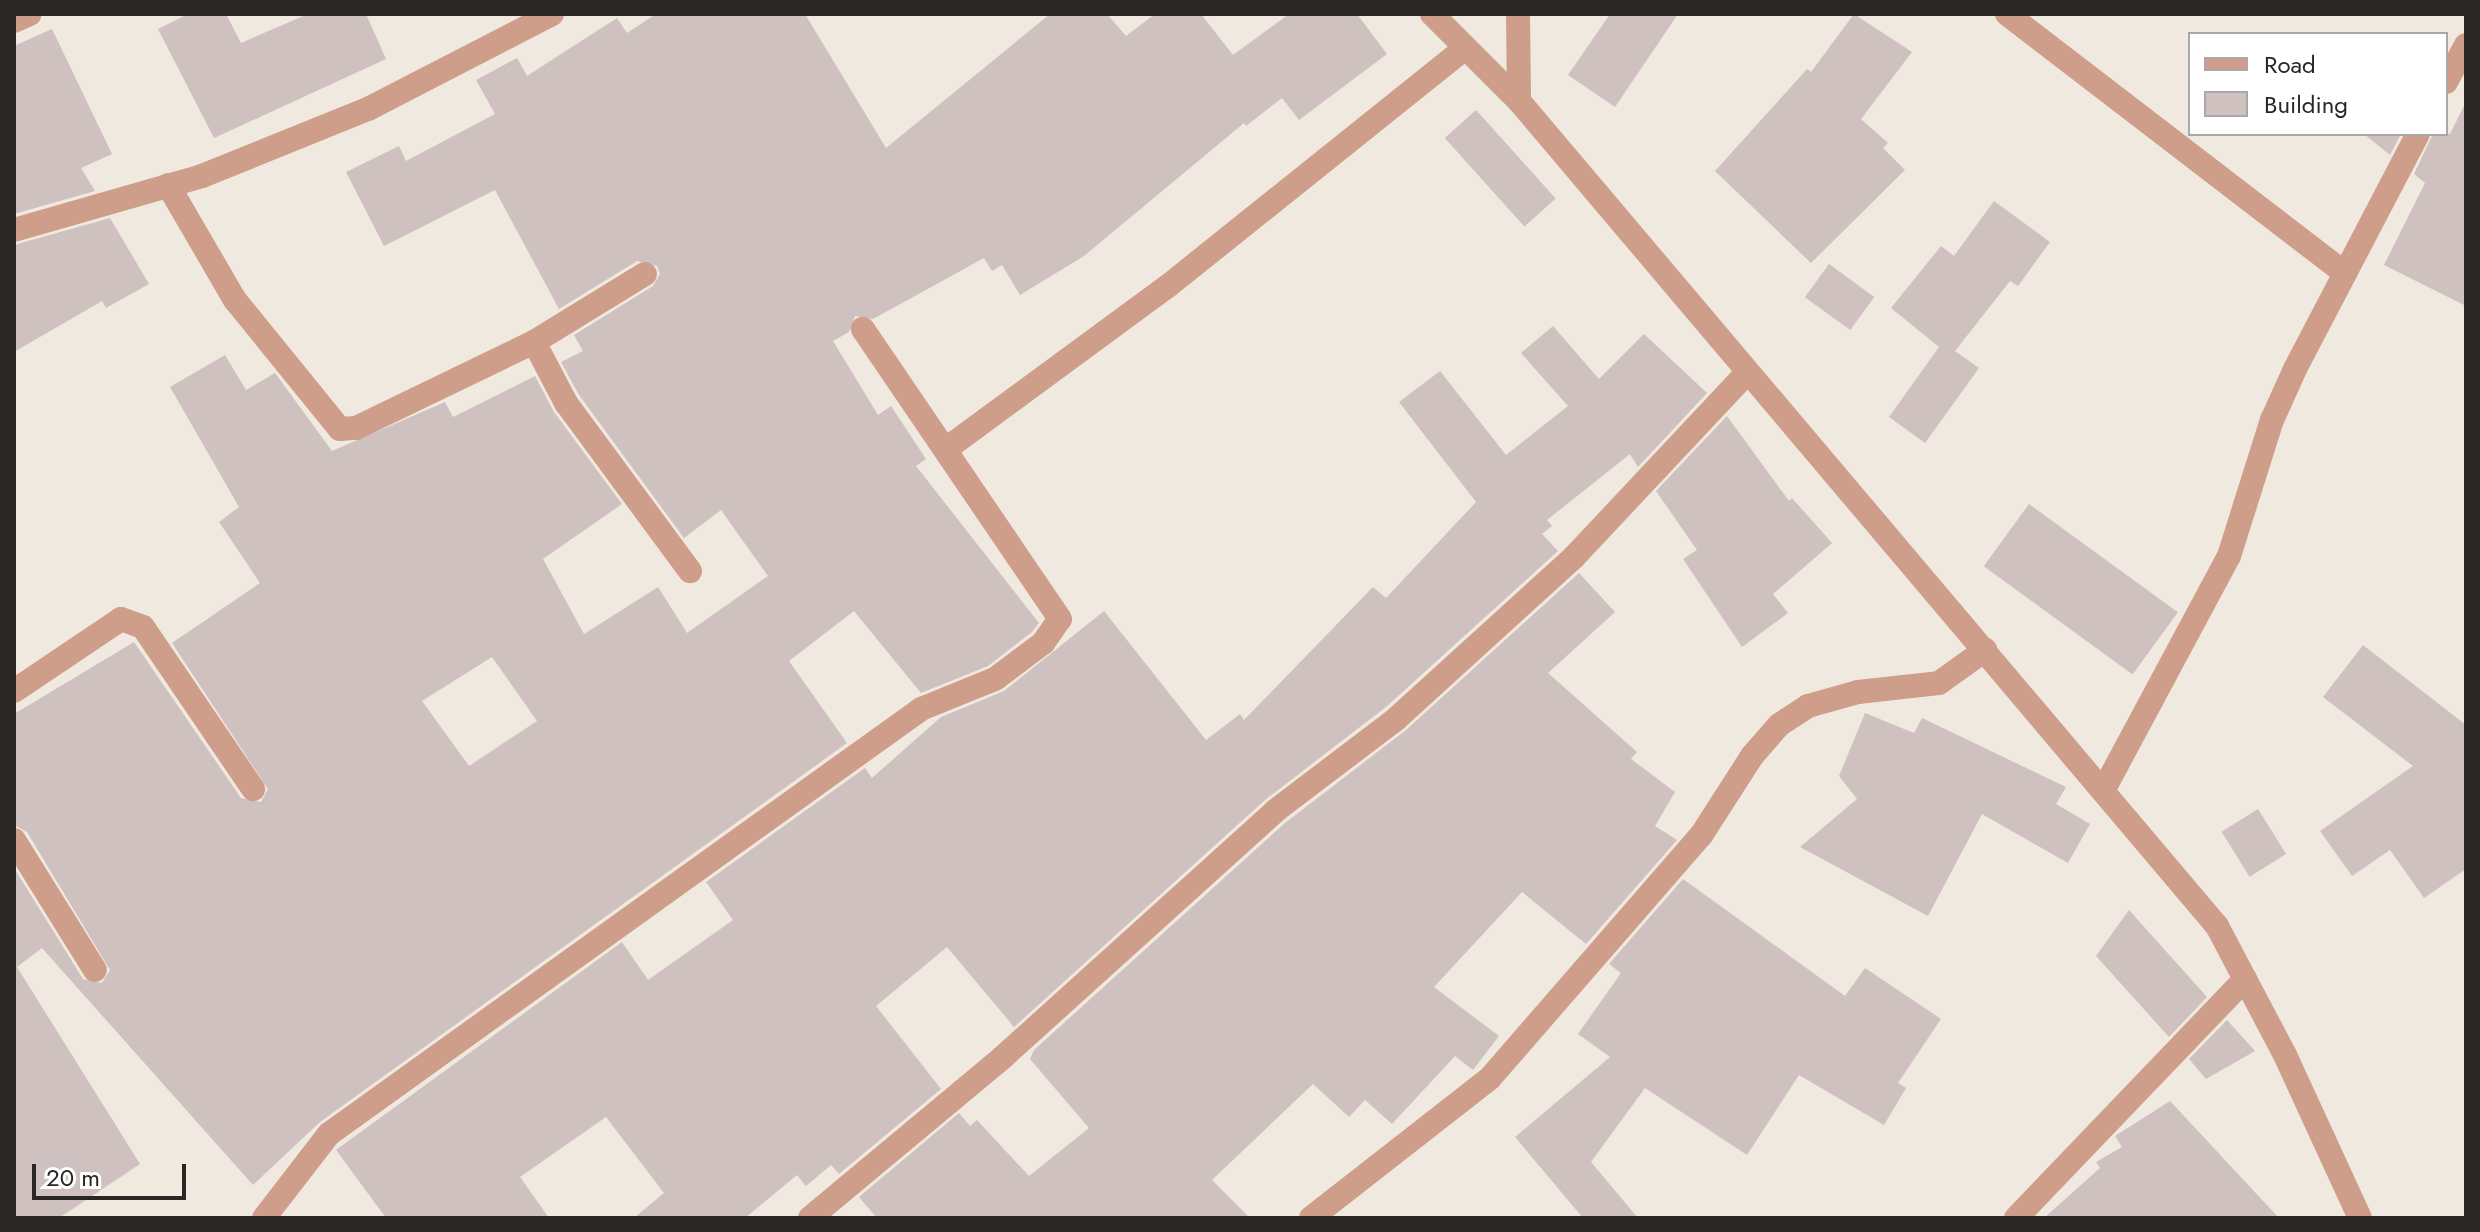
<!DOCTYPE html>
<html>
<head>
<meta charset="utf-8">
<style>
	body { margin:0 }
	#map { position:relative; width:2480px; height:1232px; overflow:hidden; background:#f0e9e0; font-family:Jost,sans-serif }
	div>[style] { position:absolute }
	.building>* { inset:0; background:#cec1c0; transform-origin:0 0 }
	.street>* { height:24px; margin:-12px; padding:0 12px; transform-origin:12px; border-radius:12px; background:#ce9e8a }
	span { translate:-50% -50%; white-space:nowrap; text-align:center; line-height:1.15; -webkit-text-stroke:6px #fff; paint-order:stroke }
	.frame { position:absolute; inset:0; border:16px solid #292623; pointer-events:none }
	.legend { position:absolute; left:2188px; top:32px; width:260px; height:104px; box-sizing:border-box; background:#fff; border:2px solid #a9a8a7; margin:0; padding:10px 14px; list-style:none; font-size:24px; color:#292623 }
	.legend li { display:flex; align-items:center; gap:16px; height:40px }
	.legend b { width:40px; border:2px solid #a9a8a7 }
	.scale { position:absolute; left:32px; top:1164px; width:154px; height:36px; box-sizing:border-box; border:4px solid #292623; border-top:0; padding-left:10px; font-size:24px; line-height:28px; white-space:nowrap; color:#292623; -webkit-text-stroke:6px #fff; paint-order:stroke }
</style>
</head>
<body>
<div id="map">
	<div class="building">
		<i style="clip-path:polygon(188px 14px,226px 14px,241px 43px,308px 14px,366px 14px,386px 59px,214px 138px,158px 29px)"></i>
		<i style="clip-path:polygon(evenodd,656px 14px,805px 14px,886px 148px,1050px 14px,1107px 14px,1126px 36px,1155px 14px,1201px 14px,1233px 55px,1289px 14px,1357px 14px,1387px 54px,1299px 120px,1282px 98px,1246px 126px,1244px 123px,1084px 256px,1020px 295px,1002px 265px,992px 271px,984px 258px,873px 319px,855px 316px,849px 332px,833px 341px,878px 415px,891px 406px,926px 459px,916px 466px,1039px 623px,1032px 632px,988px 666px,921px 693px,854px 611px,789px 661px,847px 743px,320px 1122px,253px 1185px,42px 948px,17px 967px,140px 1164px,59px 1218px,14px 1218px,14px 868px,83px 979px,102px 983px,110px 970px,27px 832px,14px 825px,14px 714px,134px 642px,241px 798px,261px 802px,268px 789px,172px 643px,260px 583px,219px 522px,239px 507px,170px 387px,225px 355px,246px 390px,275px 373px,332px 451px,445px 402px,453px 417px,535px 376px,554px 412px,622px 504px,543px 559px,584px 634px,658px 587px,687px 633px,768px 576px,721px 510px,684px 538px,579px 395px,561px 362px,583px 351px,574px 335px,653px 286px,660px 274px,657px 266px,637px 261px,559px 309px,495px 190px,384px 246px,346px 172px,399px 146px,406px 161px,495px 114px,476px 80px,517px 58px,527px 76px,617px 18px,627px 33px,656px 14px,492px 657px,537px 721px,469px 766px,422px 701px,492px 657px)"></i>
		<i style="clip-path:polygon(1610px 14px,1678px 14px,1615px 107px,1568px 75px)"></i>
		<i style="clip-path:polygon(1854px 14px,1912px 52px,1861px 119px,1888px 143px,1883px 148px,1905px 170px,1811px 263px,1715px 171px,1807px 69px,1811px 72px)"></i>
		<i style="clip-path:polygon(52px 29px,112px 154px,81px 168px,95px 191px,14px 214px,14px 46px)"></i>
		<i style="clip-path:polygon(2466px 102px,2466px 306px,2384px 265px,2425px 183px,2414px 174px,2433px 134px,2450px 134px)"></i>
		<i style="left:1476px;top:110px;width:119px;height:42px;rotate:48deg"></i>
		<i style="clip-path:polygon(2364px 134px,2401px 134px,2390px 155px)"></i>
		<i style="clip-path:polygon(1994px 201px,2050px 242px,2018px 286px,2010px 281px,1955px 351px,1979px 368px,1925px 443px,1889px 417px,1939px 347px,1891px 308px,1941px 246px,1954px 256px)"></i>
		<i style="clip-path:polygon(110px 218px,149px 284px,106px 308px,102px 301px,14px 352px,14px 245px)"></i>
		<i style="left:1829px;top:264px;width:56px;height:41px;rotate:36deg"></i>
		<i style="clip-path:polygon(1553px 326px,1599px 379px,1644px 334px,1707px 393px,1638px 467px,1630px 454px,1547px 520px,1552px 526px,1542px 534px,1558px 551px,1386px 707px,1265px 800px,1014px 1027px,947px 947px,876px 1006px,941px 1089px,839px 1174px,831px 1165px,806px 1186px,797px 1175px,745px 1218px,634px 1218px,664px 1193px,606px 1117px,520px 1177px,549px 1218px,386px 1218px,336px 1150px,622px 942px,648px 980px,733px 920px,706px 882px,865px 768px,872px 778px,941px 717px,1004px 691px,1104px 611px,1206px 740px,1240px 714px,1244px 720px,1373px 587px,1386px 598px,1476px 502px,1399px 402px,1440px 371px,1506px 455px,1568px 406px,1521px 353px)"></i>
		<i style="clip-path:polygon(1727px 416px,1789px 501px,1792px 498px,1832px 543px,1773px 594px,1788px 613px,1742px 647px,1683px 559px,1697px 550px,1656px 491px)"></i>
		<i style="left:2029px;top:504px;width:184px;height:77px;rotate:36deg"></i>
		<i style="clip-path:polygon(1579px 573px,1615px 612px,1548px 673px,1637px 752px,1631px 759px,1675px 792px,1655px 826px,1677px 840px,1586px 944px,1522px 892px,1434px 987px,1499px 1036px,1473px 1070px,1455px 1056px,1392px 1124px,1365px 1100px,1349px 1117px,1313px 1084px,1212px 1180px,1250px 1218px,877px 1218px,859px 1197px,959px 1113px,970px 1126px,977px 1120px,1029px 1176px,1089px 1128px,1030px 1059px,1034px 1050px,1285px 823px,1406px 730px)"></i>
		<i style="clip-path:polygon(2363px 645px,2466px 725px,2466px 869px,2424px 898px,2390px 850px,2352px 876px,2320px 831px,2413px 766px,2323px 697px)"></i>
		<i style="clip-path:polygon(1865px 713px,1914px 733px,1922px 718px,2066px 787px,2056px 804px,2090px 824px,2068px 863px,1982px 814px,1928px 916px,1800px 847px,1857px 799px,1839px 776px)"></i>
		<i style="left:2258px;top:809px;width:53px;height:43px;rotate:58deg"></i>
		<i style="clip-path:polygon(1683px 879px,1845px 996px,1865px 968px,1941px 1019px,1898px 1083px,1906px 1088px,1884px 1125px,1799px 1075px,1747px 1155px,1645px 1088px,1591px 1162px,1638px 1218px,1583px 1218px,1515px 1137px,1610px 1057px,1578px 1034px,1621px 973px,1609px 964px)"></i>
		<i style="clip-path:polygon(2129px 910px,2207px 997px,2169px 1037px,2096px 956px)"></i>
		<i style="clip-path:polygon(2227px 1020px,2255px 1051px,2206px 1079px,2189px 1059px)"></i>
		<i style="clip-path:polygon(2170px 1101px,2279px 1218px,2044px 1218px,2100px 1168px,2096px 1162px,2122px 1147px,2115px 1136px)"></i>
	</div>
	<div class="street">
		<i style="left:1432px;top:14px;width:123px;rotate:45deg"></i>
		<i style="left:1519px;top:101px;width:1081px;rotate:49.77deg"></i>
		<i style="left:2217px;top:926px;width:146px;rotate:62.2deg"></i>
		<i style="left:2285px;top:1055px;width:179px;rotate:65.3deg"></i>
		<i style="left:1518px;top:14px;width:87px;rotate:89.3deg"></i>
		<i style="left:2007px;top:14px;width:426px;rotate:37.5deg"></i>
		<i style="left:14px;top:21px;width:17px;rotate:-24deg"></i>
		<i style="left:2446px;top:82px;width:42px;rotate:-61.6deg"></i>
		<i style="left:168px;top:185px;width:133px;rotate:59.8deg"></i>
		<i style="left:235px;top:300px;width:166px;rotate:50.9deg"></i>
		<i style="left:340px;top:429px;width:16px;rotate:-4deg"></i>
		<i style="left:356px;top:428px;width:198px;rotate:-25.8deg"></i>
		<i style="left:534px;top:342px;width:130px;rotate:-31.5deg"></i>
		<i style="left:14px;top:230px;width:196px;rotate:-16deg"></i>
		<i style="left:202px;top:176px;width:179px;rotate:-22deg"></i>
		<i style="left:368px;top:109px;width:207px;rotate:-27.3deg"></i>
		<i style="left:534px;top:342px;width:69px;rotate:62.3deg"></i>
		<i style="left:566px;top:403px;width:209px;rotate:53.6deg"></i>
		<i style="left:946px;top:449px;width:275px;rotate:-36.3deg"></i>
		<i style="left:1168px;top:286px;width:379px;rotate:-38.7deg"></i>
		<i style="left:14px;top:691px;width:129px;rotate:-33.9deg"></i>
		<i style="left:121px;top:619px;width:23px;rotate:20deg"></i>
		<i style="left:143px;top:627px;width:196px;rotate:55.8deg"></i>
		<i style="left:2104px;top:789px;width:264px;rotate:-61.8deg"></i>
		<i style="left:2229px;top:556px;width:143px;rotate:-72.5deg"></i>
		<i style="left:2272px;top:420px;width:56px;rotate:-65.7deg"></i>
		<i style="left:2295px;top:369px;width:265px;rotate:-62.4deg"></i>
		<i style="left:14px;top:840px;width:153px;rotate:58.1deg"></i>
		<i style="left:264px;top:1218px;width:106px;rotate:-52.3deg"></i>
		<i style="left:329px;top:1134px;width:729px;rotate:-35.67deg"></i>
		<i style="left:921px;top:709px;width:80px;rotate:-22.1deg"></i>
		<i style="left:995px;top:679px;width:60px;rotate:-36.9deg"></i>
		<i style="left:1043px;top:643px;width:29px;rotate:-55deg"></i>
		<i style="left:1060px;top:619px;width:351px;rotate:-124.2deg"></i>
		<i style="left:810px;top:1218px;width:250px;rotate:-39.8deg"></i>
		<i style="left:1002px;top:1058px;width:368px;rotate:-42.1deg"></i>
		<i style="left:1275px;top:811px;width:152px;rotate:-37.2deg"></i>
		<i style="left:1396px;top:719px;width:241px;rotate:-42.3deg"></i>
		<i style="left:1574px;top:557px;width:251px;rotate:-46.8deg"></i>
		<i style="left:1311px;top:1218px;width:227px;rotate:-38deg"></i>
		<i style="left:1490px;top:1078px;width:323px;rotate:-49deg"></i>
		<i style="left:1702px;top:834px;width:93px;rotate:-57.3deg"></i>
		<i style="left:1752px;top:756px;width:41px;rotate:-48.9deg"></i>
		<i style="left:1779px;top:725px;width:35px;rotate:-33deg"></i>
		<i style="left:1808px;top:706px;width:52px;rotate:-15.6deg"></i>
		<i style="left:1858px;top:692px;width:81px;rotate:-6.3deg"></i>
		<i style="left:1939px;top:683px;width:57px;rotate:-35.7deg"></i>
		<i style="left:2016px;top:1218px;width:331px;rotate:-46.2deg"></i>
	</div>
	<div class="frame"></div>
	<ul class="legend">
	<li><b style="height:10px;background:#ce9e8a"></b>Road</li>
	<li><b style="height:22px;background:#cec1c0"></b>Building</li>
	</ul>
	<div class="scale">20 m</div>
</div>
</body>
</html>
